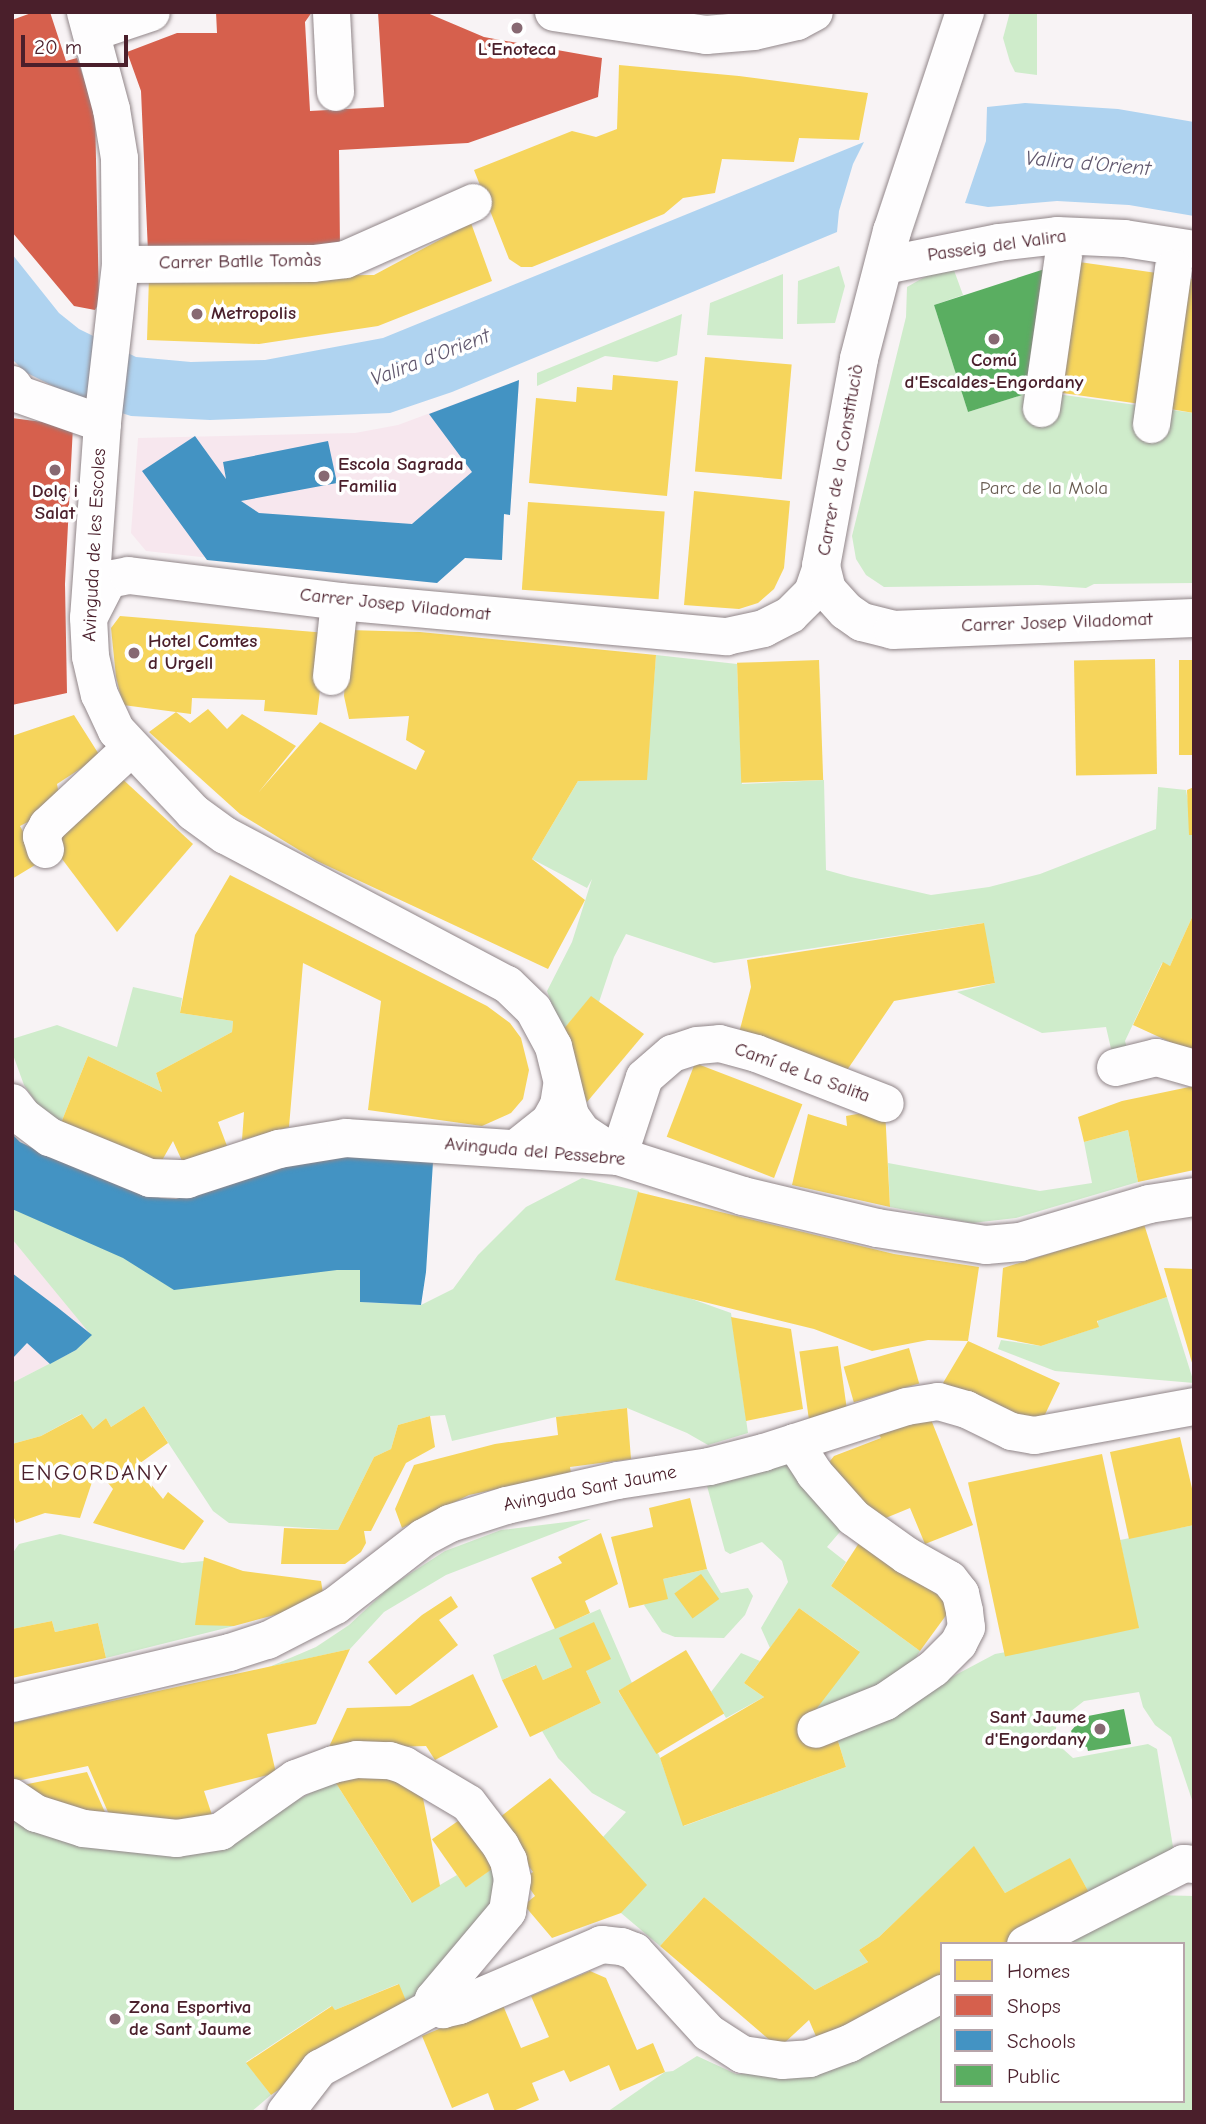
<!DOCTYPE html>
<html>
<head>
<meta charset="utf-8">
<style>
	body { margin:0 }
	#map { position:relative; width:1206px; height:2124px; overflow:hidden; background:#f8f3f5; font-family:"Comic Neue",sans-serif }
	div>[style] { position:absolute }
	.built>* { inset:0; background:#f7e7ee }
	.green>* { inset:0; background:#cfeccb }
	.water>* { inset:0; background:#afd3f0 }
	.homes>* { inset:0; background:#f6d55c; transform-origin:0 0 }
	.shops>* { inset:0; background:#d6604d }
	.schools>* { inset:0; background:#4393c3 }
	.public>* { inset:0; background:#5aae61 }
	.roads { filter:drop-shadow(0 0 2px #918689) drop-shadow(0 0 2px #918689) }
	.minor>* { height:37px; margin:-18.5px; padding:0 18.5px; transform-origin:18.5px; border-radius:18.5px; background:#fefdfe }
	.major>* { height:38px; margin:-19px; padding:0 19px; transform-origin:19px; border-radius:19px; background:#fefdfe }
	.dots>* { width:19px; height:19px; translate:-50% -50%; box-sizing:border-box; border:4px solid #fff; border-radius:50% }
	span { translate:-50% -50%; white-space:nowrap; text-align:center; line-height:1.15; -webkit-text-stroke:7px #fff; paint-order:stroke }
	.poi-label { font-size:19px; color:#4a1f2b; font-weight:700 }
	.left { translate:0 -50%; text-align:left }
	.right { translate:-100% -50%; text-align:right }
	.street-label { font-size:19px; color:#4a1f2b }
	.park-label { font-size:19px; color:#685b51 }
	.water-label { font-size:21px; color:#62596f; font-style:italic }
	.quarter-label { font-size:23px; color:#4a1f2b; letter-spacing:2px }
	.frame { position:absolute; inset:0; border:14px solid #4a1f2b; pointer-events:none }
	.legend { position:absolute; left:940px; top:1942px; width:245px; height:161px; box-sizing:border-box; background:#fff; border:2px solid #b7a5aa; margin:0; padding:9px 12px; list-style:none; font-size:21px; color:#4a1f2b }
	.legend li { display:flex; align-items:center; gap:14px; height:35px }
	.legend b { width:35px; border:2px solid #b7a5aa }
	.scale { position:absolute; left:21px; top:35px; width:107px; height:32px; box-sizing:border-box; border:4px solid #4a1f2b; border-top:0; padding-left:9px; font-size:21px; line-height:24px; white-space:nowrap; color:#4a1f2b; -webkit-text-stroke:5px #fff; paint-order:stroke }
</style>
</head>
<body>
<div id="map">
	<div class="built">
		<i style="clip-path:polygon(519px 380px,510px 515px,504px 514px,502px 560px,465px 558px,437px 583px,146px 551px,131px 533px,138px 438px,355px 433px,398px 425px)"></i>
		<i style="clip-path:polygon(12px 1239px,92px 1335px,76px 1350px,12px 1383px)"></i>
	</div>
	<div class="green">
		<i style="clip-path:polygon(1010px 12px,1037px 12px,1037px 75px,1015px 72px,1010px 62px,1003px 38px)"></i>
		<i style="clip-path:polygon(951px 262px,963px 295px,934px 305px,968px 412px,1035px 391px,1194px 413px,1194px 583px,1094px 584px,1086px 588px,1038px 585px,884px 587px,866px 575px,856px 559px,852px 536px,906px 317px,907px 287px)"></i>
		<i style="clip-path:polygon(839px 266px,845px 286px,835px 323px,797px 324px,798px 281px)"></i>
		<i style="clip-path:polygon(783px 274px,783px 339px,707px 335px,710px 303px)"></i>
		<i style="clip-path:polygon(682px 314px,677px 355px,657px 362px,605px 356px,537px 386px,537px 373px)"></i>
		<i style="clip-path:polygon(656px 655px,737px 664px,742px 784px,824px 780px,826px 870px,851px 877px,931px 895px,989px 887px,1040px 874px,1156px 829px,1158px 787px,1186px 790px,1194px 835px,1194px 913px,1170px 966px,1162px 963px,1125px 1041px,1127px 1048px,1112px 1053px,1106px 1027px,1042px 1033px,957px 992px,995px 983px,983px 923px,714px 963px,626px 934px,614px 957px,599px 1002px,591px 997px,562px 1031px,547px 991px,572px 942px,592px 879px,587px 888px,532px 859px,578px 781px,646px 780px)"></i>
		<i style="clip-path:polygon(133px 987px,182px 998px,180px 1013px,233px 1021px,232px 1032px,156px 1073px,162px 1092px,88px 1056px,61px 1123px,40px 1108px,24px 1085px,12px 1052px,12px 1039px,57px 1025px,117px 1047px)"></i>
		<i style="clip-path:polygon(1128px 1130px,1138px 1182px,1016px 1218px,972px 1223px,890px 1207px,888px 1163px,1040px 1191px,1092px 1183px,1084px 1142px)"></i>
		<i style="clip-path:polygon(582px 1178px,639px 1191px,616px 1280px,689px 1298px,731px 1313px,748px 1433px,708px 1445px,687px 1433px,627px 1408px,556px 1417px,452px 1441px,445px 1415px,430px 1416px,398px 1425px,391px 1449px,374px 1457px,338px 1530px,229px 1523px,213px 1511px,144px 1406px,111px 1427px,106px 1418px,93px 1429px,81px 1414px,41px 1436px,12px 1444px,12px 1383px,76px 1350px,91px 1335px,12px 1239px,12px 1209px,337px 1270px,360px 1270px,360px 1302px,421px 1305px,453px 1289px,478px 1255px,526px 1207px)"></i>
		<i style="clip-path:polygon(1167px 1297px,1194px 1383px,1055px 1371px,998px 1349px,1001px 1340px,1041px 1346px,1098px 1327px,1098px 1320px)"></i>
		<i style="clip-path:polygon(785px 1461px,845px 1526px,827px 1547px,846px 1562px,831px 1586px,920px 1651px,913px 1663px,871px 1694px,808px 1720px,859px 1651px,799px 1608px,770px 1648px,761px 1628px,788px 1582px,782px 1561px,762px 1542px,730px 1554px,725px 1551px,707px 1486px,741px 1478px)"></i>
		<i style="clip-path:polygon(591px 1519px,446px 1575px,384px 1612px,350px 1649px,269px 1667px,316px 1647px,349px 1625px,391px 1586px,445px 1551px,501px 1530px)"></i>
		<i style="clip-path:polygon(1194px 1525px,1194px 1806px,1171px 1737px,1155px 1725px,1143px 1707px,1139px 1692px,1084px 1701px,1057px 1722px,1054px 1741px,1073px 1758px,1148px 1744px,1157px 1749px,1174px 1853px,1093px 1900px,1070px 1859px,1005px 1893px,974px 1847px,879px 1937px,859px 1950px,868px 1962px,815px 1990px,704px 1897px,660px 1946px,621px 1913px,603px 1837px,626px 1812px,592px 1793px,558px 1758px,542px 1731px,601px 1703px,586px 1671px,572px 1667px,543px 1680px,535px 1665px,502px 1680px,493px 1655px,600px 1609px,632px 1683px,618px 1691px,659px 1755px,684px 1826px,846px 1767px,837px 1738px,995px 1654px,1138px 1628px,1120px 1540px)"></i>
		<i style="clip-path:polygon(60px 1534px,182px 1563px,204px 1561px,234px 1626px,106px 1658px,98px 1623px,55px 1632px,52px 1621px,12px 1629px,12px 1554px,19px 1544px)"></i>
		<i style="clip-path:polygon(707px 1569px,721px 1593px,748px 1588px,753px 1596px,745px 1615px,724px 1638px,675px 1637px,662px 1632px,644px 1605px,663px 1579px)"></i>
		<i style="clip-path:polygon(741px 1653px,760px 1661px,744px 1683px,764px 1697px,726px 1718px,711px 1692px)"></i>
		<i style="clip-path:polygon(334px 1780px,411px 1902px,457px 1875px,466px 1887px,502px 1862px,499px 1903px,448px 1964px,407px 2003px,398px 1984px,335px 2010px,331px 2006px,246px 2062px,271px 2095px,251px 2112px,12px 2112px,12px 1819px,45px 1835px,100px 1836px,283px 1808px)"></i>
		<i style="clip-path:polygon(1153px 1895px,1194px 1896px,1194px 2112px,607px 2112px,665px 2072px,673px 2071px,697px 2056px,736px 2074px,801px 2072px,942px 2001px,942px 2101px,1183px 2101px,1183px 1944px,1040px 1944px)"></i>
	</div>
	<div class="water">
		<i style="clip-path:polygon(1025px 103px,1118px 109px,1194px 122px,1194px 216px,1129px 205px,1057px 201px,988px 207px,965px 203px,986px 141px,987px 107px)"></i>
		<i style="clip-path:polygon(864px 142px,853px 164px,839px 211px,837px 232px,452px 392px,390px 413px,210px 420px,131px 416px,81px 400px,25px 372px,12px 359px,12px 254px,59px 313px,79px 329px,136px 357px,191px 362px,265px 360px,383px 338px)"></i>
	</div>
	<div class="homes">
		<i style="clip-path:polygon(619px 65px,739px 76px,868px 93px,859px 140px,799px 138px,794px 162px,722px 159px,715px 193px,683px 198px,664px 214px,532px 267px,521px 267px,509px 259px,474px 170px,572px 131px,596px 137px,617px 129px)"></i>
		<i style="clip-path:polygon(471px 223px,492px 281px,378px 326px,259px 344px,147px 340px,149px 277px,374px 275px)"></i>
		<i style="left:1072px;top:261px;width:93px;height:132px;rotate:8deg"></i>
		<i style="clip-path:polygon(1182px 278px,1194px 279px,1194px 413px,1164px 408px)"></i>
		<i style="left:705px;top:357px;width:87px;height:115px;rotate:5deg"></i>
		<i style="clip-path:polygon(613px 375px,678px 381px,667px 496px,529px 483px,536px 398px,576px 402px,577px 387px,612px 390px)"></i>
		<i style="clip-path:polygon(694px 491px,790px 501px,784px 568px,774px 589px,758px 603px,739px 609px,684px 605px)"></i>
		<i style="left:528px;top:502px;width:137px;height:88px;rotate:4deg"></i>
		<i style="clip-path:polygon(120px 616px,327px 633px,317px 715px,264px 711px,265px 700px,192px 698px,191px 714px,123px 705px,116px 677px,111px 628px)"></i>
		<i style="clip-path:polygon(348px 630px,420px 632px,656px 655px,647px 780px,578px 781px,532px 859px,585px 900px,548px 969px,317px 861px,240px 814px,149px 732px,176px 712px,190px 723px,208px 709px,227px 729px,242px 714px,296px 746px,258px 793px,320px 722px,416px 770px,425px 751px,406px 740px,409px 716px,349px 719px,344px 696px)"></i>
		<i style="left:1155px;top:659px;width:115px;height:81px;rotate:89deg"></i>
		<i style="left:819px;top:660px;width:120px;height:82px;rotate:88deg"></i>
		<i style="left:1194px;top:660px;width:95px;height:15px;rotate:90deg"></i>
		<i style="clip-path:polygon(74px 715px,100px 756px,57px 784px,61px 805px,20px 826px,40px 862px,12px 879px,12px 736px)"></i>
		<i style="clip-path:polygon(117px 774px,193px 844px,117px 932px,47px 839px)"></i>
		<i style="clip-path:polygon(1194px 787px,1194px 835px,1189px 835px,1187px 790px)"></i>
		<i style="clip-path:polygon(230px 875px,487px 1006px,510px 1023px,521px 1038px,529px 1070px,523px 1099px,511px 1113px,482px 1126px,368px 1110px,381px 1001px,303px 963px,289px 1127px,242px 1140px,244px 1112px,218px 1122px,227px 1146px,183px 1163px,173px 1141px,160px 1164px,61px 1123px,88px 1056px,162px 1092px,156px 1073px,232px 1032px,233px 1021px,180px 1013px,195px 935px)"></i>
		<i style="clip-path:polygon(1194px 913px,1194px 1053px,1133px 1025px,1163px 962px,1170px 966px)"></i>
		<i style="clip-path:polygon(984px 923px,995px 983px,894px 1001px,841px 1079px,739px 1033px,751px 987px,747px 960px)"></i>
		<i style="clip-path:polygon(591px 996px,644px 1034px,587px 1102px,562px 1031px)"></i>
		<i style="left:695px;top:1063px;width:115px;height:79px;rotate:21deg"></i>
		<i style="clip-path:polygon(1194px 1086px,1194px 1170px,1138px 1182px,1128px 1130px,1084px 1142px,1078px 1117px,1122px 1101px)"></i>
		<i style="clip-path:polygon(885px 1109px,890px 1207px,792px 1185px,808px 1114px,847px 1126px,846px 1116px)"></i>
		<i style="clip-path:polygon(638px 1192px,894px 1254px,979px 1267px,968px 1341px,1060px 1383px,1040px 1425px,943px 1383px,968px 1341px,928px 1340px,872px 1351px,814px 1329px,615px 1280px)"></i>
		<i style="clip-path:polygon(1144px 1224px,1167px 1297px,1097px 1321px,1099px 1327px,1041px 1346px,997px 1337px,1003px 1268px)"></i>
		<i style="clip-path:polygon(1164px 1268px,1194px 1269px,1194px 1366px,1193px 1366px)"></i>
		<i style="clip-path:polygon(731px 1317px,791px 1329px,803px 1409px,746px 1421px)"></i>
		<i style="left:838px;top:1346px;width:68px;height:39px;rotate:82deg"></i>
		<i style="left:909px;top:1348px;width:37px;height:68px;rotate:74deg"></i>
		<i style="clip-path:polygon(144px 1406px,168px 1443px,136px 1466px,163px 1499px,168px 1492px,204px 1521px,184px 1550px,93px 1523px,113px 1489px,100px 1473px,95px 1473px,80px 1518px,45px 1513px,16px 1523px,12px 1513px,12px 1444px,41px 1436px,82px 1414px,93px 1429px,106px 1418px,111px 1427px)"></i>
		<i style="clip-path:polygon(627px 1408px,631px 1459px,570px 1467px,571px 1473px,469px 1495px,402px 1528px,395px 1509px,414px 1465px,495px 1444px,558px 1435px,556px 1417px)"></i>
		<i style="clip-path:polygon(430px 1416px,435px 1447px,406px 1463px,371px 1531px,364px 1531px,366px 1543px,361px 1552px,345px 1564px,281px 1564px,284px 1528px,338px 1530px,374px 1457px,391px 1449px,398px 1425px)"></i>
		<i style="clip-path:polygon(930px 1417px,973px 1525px,925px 1544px,910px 1508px,876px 1522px,832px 1476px,830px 1461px,834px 1456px,881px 1438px,879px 1435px)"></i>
		<i style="clip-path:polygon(1180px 1437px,1194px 1497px,1194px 1525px,1129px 1539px,1110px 1452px)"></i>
		<i style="left:1102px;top:1454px;width:178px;height:137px;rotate:78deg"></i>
		<i style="clip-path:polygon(690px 1498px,707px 1569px,663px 1579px,668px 1599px,629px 1608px,611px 1537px,653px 1527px,649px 1508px)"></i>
		<i style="clip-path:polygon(601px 1533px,618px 1584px,585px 1601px,590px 1613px,555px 1629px,531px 1578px,562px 1563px,558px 1557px)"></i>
		<i style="clip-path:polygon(859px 1543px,946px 1600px,947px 1614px,920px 1651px,831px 1586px)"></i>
		<i style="clip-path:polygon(204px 1557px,243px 1571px,321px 1581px,323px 1593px,282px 1613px,234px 1626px,195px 1625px)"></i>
		<i style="left:701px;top:1574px;width:31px;height:33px;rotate:54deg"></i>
		<i style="clip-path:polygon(451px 1596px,458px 1607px,439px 1620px,458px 1645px,396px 1695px,368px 1662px,422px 1615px)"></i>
		<i style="clip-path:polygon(799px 1608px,860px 1652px,808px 1720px,837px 1738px,846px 1767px,683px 1826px,660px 1758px,764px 1697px,744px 1683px)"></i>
		<i style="clip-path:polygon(52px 1621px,55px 1632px,98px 1623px,106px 1658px,12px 1678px,12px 1629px)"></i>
		<i style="clip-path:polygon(594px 1622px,611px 1659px,586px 1671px,601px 1703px,530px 1737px,502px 1680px,536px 1665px,543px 1680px,572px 1667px,559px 1638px)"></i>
		<i style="clip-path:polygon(350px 1649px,316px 1724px,267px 1734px,276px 1773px,204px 1791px,212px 1815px,172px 1824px,111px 1819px,88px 1766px,12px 1782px,12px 1723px)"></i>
		<i style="left:686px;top:1650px;width:74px;height:79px;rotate:59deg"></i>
		<i style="clip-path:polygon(473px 1674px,498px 1727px,435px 1760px,426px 1746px,328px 1749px,347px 1708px,410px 1706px)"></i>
		<i style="clip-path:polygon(371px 1763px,423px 1798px,440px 1886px,412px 1903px,334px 1780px)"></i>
		<i style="clip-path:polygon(87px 1772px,108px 1819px,82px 1818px,18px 1786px)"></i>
		<i style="clip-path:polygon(550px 1778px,647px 1885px,621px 1913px,552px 1938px,524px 1905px,535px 1896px,523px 1879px,533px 1872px,495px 1821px)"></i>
		<i style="left:468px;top:1814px;width:59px;height:44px;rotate:55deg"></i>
		<i style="clip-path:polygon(974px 1846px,1005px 1893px,1070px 1858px,1093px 1900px,1006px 1944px,942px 1944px,942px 1989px,821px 2048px,809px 2020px,779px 2048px,660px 1946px,704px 1897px,815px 1990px,868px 1962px,859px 1950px,879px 1937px)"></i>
		<i style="clip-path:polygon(590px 1971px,606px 1978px,637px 2050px,653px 2043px,665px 2072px,620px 2091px,609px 2065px,570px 2082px,564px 2070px,532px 2083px,539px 2100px,511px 2112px,495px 2112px,488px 2093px,452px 2108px,422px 2036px,502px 2003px,521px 2048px,549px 2037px,531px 1996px)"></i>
		<i style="clip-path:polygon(399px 1984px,412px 2015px,345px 2044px,271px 2095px,246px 2063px,332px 2006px,335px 2010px)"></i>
	</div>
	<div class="shops">
		<i style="clip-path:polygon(34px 12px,50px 12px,66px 61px,77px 58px,95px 112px,99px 303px,95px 310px,74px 306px,12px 232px,12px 20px)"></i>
		<i style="clip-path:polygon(216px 12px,312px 12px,305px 22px,310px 111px,384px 107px,378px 12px,425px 12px,484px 37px,602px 58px,598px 97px,468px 143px,339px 150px,340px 250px,148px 252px,141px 91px,127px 52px,177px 33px,217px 33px)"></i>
		<i style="clip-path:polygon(12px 418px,73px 426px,65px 584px,67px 693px,12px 705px)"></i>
	</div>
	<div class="schools">
		<i style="clip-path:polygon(519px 380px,510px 515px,504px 514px,502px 560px,465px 558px,437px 583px,207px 560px,142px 471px,195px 436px,226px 479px,223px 462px,328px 441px,337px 483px,241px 501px,259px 513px,412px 524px,472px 472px,429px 414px)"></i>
		<i style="clip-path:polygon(12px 1134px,20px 1142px,57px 1160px,161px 1198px,176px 1199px,319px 1156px,348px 1154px,433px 1162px,426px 1272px,421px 1305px,360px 1302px,360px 1270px,337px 1270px,174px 1290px,123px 1258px,12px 1209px)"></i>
		<i style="clip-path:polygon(12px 1273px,57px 1307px,92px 1335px,76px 1350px,50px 1364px,27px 1343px,12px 1359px)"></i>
	</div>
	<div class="public">
		<i style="clip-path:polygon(1054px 266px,1035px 391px,968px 412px,934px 305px)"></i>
		<i style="clip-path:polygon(1124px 1709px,1131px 1744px,1088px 1751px,1087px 1747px,1076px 1744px,1071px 1731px,1083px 1717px)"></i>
	</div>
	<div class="roads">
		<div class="minor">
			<i style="left:85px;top:12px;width:100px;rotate:75deg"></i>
			<i style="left:111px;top:109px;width:50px;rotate:80.7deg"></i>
			<i style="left:119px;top:158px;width:106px;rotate:89.5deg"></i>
			<i style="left:120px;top:264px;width:160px;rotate:96.5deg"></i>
			<i style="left:102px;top:423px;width:195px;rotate:94.1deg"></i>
			<i style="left:88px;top:617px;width:39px;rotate:87deg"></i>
			<i style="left:90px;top:656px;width:39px;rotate:77deg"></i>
			<i style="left:99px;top:694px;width:40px;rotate:65deg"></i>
			<i style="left:116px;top:730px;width:112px;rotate:46.8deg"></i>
			<i style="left:193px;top:812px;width:39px;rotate:36deg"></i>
			<i style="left:225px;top:835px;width:319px;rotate:27.9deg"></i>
			<i style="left:507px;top:984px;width:36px;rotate:44deg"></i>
			<i style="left:533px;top:1009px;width:42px;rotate:61.6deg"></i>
			<i style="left:553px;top:1046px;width:71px;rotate:76.2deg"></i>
			<i style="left:570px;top:1115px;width:19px;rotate:55deg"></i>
			<i style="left:581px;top:1131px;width:45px;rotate:34deg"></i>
			<i style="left:618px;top:1156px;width:83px;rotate:-71.8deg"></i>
			<i style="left:644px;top:1077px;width:37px;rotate:-41deg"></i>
			<i style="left:672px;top:1053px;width:26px;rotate:-18deg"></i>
			<i style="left:697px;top:1045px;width:22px;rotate:-5deg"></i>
			<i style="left:719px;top:1043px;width:38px;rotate:15deg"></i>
			<i style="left:756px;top:1053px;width:138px;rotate:21.2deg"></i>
			<i style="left:331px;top:12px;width:80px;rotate:87.1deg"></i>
			<i style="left:91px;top:32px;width:63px;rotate:-18.4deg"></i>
			<i style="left:120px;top:264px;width:193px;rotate:-0.3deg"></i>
			<i style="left:313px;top:263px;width:32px;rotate:-7deg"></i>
			<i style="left:345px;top:259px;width:140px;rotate:-24deg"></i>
			<i style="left:884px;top:265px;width:116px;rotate:-11.4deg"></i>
			<i style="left:998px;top:242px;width:59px;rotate:-6.8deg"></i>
			<i style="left:1057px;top:235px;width:67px;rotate:2.6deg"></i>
			<i style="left:1124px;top:238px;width:71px;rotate:8.9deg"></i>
			<i style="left:12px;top:384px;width:12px;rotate:55deg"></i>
			<i style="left:19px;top:394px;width:88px;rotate:19.3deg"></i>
			<i style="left:1041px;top:408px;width:155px;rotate:-81.8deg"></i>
			<i style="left:1151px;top:424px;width:158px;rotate:-82deg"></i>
			<i style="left:89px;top:616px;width:42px;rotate:-62.8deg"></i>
			<i style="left:108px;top:579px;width:20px;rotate:-11deg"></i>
			<i style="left:128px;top:575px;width:213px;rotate:7deg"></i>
			<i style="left:339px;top:601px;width:389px;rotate:5.2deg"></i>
			<i style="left:726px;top:636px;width:38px;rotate:-12deg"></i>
			<i style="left:763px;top:628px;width:30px;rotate:-27deg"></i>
			<i style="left:790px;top:614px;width:31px;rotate:-45deg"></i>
			<i style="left:812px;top:592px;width:28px;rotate:-71deg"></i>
			<i style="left:331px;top:676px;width:75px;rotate:-83.9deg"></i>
			<i style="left:45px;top:849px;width:14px;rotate:-107deg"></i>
			<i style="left:41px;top:836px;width:13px;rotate:-61deg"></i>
			<i style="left:47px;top:825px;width:113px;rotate:-42.9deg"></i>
			<i style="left:1115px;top:1067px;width:42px;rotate:-13.7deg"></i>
			<i style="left:1156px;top:1057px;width:40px;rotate:16deg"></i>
			<i style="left:514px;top:1149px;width:45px;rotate:-38.7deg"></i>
			<i style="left:549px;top:1121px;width:18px;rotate:-61deg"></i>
			<i style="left:558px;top:1105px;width:19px;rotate:-81deg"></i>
			<i style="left:794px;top:1442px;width:37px;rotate:57deg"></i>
			<i style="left:814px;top:1473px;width:59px;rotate:48.4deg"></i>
			<i style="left:853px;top:1517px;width:65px;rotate:35.6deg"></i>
			<i style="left:906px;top:1555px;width:49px;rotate:29.2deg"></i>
			<i style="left:949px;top:1579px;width:18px;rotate:52deg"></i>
			<i style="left:960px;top:1593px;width:18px;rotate:77deg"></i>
			<i style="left:964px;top:1611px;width:16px;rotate:83deg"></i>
			<i style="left:966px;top:1627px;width:18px;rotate:117deg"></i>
			<i style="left:958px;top:1643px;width:35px;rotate:135deg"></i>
			<i style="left:933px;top:1668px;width:58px;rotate:145.5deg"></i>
			<i style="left:885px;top:1701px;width:75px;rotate:158.2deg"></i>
			<i style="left:12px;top:1703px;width:223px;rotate:-13.2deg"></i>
			<i style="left:229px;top:1652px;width:40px;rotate:-18deg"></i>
			<i style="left:267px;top:1640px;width:76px;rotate:-27.2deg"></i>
			<i style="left:335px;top:1605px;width:111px;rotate:-37.7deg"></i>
			<i style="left:423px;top:1537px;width:30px;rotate:-28deg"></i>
			<i style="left:449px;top:1523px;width:60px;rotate:-17.5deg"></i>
			<i style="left:506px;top:1505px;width:114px;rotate:-12.7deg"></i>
			<i style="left:617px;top:1480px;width:93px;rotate:-8.7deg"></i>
			<i style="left:709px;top:1466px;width:56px;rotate:-14.5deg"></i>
			<i style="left:763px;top:1452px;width:150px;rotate:-17.8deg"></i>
			<i style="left:906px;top:1406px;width:32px;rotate:-9deg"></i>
			<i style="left:938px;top:1401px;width:29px;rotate:16deg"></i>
			<i style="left:966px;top:1409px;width:50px;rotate:26.1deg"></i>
			<i style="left:1011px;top:1431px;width:23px;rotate:10deg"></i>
			<i style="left:1034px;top:1435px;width:163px;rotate:-10.3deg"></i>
			<i style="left:12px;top:1797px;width:29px;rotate:34deg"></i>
			<i style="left:36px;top:1813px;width:49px;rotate:17.7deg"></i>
			<i style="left:83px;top:1828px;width:94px;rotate:6.1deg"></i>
			<i style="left:176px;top:1838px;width:45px;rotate:-9deg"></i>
			<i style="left:220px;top:1831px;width:92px;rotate:-35.2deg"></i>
			<i style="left:295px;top:1778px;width:40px;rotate:-20.2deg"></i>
			<i style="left:333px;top:1764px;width:24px;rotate:-12deg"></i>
			<i style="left:356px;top:1759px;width:33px;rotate:2deg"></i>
			<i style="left:389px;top:1760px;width:16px;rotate:18deg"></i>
			<i style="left:404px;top:1765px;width:74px;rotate:30.7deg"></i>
			<i style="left:468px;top:1803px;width:53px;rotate:52.7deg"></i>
			<i style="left:500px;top:1845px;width:17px;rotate:62deg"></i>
			<i style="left:508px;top:1860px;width:19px;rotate:78deg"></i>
			<i style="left:512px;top:1879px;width:32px;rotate:99deg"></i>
			<i style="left:507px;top:1911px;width:115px;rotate:130.1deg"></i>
			<i style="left:433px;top:1999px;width:7px;rotate:82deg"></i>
			<i style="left:434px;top:2006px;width:9px;rotate:21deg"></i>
			<i style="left:442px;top:2009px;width:17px;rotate:-13deg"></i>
			<i style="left:459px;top:2005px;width:155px;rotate:-23.2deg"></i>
			<i style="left:601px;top:1944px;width:20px;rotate:6deg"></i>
			<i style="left:621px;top:1946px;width:14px;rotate:21deg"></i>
			<i style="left:634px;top:1951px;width:110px;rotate:47.6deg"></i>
			<i style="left:708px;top:2032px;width:40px;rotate:32.9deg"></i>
			<i style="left:742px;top:2054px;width:40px;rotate:8.5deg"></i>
			<i style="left:782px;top:2060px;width:27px;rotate:-4deg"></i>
			<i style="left:809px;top:2058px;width:43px;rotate:-20.6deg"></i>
			<i style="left:849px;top:2043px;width:106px;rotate:-28.3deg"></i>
			<i style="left:1025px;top:1944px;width:178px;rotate:-27.1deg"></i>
			<i style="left:1183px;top:1863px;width:11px;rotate:5deg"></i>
			<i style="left:285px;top:2112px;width:56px;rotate:-52.3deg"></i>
			<i style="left:319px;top:2068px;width:131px;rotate:-28.3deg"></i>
		</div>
		<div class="major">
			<i style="left:554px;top:12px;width:154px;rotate:8.6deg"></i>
			<i style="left:706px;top:35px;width:48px;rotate:-4.8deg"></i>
			<i style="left:754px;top:31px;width:44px;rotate:-13.1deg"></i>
			<i style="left:797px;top:21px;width:19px;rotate:-28deg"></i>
			<i style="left:965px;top:12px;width:231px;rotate:108.4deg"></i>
			<i style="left:892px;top:231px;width:132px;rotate:104.5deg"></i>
			<i style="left:859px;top:359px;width:210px;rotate:100.4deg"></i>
			<i style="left:821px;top:566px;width:25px;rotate:76deg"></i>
			<i style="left:827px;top:590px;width:28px;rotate:48deg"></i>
			<i style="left:846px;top:611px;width:19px;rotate:35deg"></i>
			<i style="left:862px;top:622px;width:32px;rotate:14deg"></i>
			<i style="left:893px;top:630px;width:301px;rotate:-2.3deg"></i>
			<i style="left:12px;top:1103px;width:18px;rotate:52deg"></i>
			<i style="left:23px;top:1117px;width:34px;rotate:37deg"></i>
			<i style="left:50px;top:1137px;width:108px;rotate:22.3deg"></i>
			<i style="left:150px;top:1178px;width:37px;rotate:2deg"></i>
			<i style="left:187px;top:1179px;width:97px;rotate:-18.1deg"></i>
			<i style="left:279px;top:1149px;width:68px;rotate:-9.3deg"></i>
			<i style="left:346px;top:1138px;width:273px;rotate:3.8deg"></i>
			<i style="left:618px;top:1156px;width:131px;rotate:17.7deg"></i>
			<i style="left:743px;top:1196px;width:138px;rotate:13.4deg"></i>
			<i style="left:877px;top:1228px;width:110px;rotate:8.9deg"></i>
			<i style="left:986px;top:1245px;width:34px;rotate:-5deg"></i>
			<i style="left:1020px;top:1242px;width:134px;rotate:-16.4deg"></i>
			<i style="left:1149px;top:1204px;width:46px;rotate:-8.8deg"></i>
		</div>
	</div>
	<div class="dots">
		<i style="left:517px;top:28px;background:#876972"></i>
		<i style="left:197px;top:314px;background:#876972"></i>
		<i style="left:994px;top:339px;background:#876972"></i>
		<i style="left:55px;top:470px;background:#876972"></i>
		<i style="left:324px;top:476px;background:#876972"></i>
		<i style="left:134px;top:653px;background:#876972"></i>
		<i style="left:1100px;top:1729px;background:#876972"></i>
		<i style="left:115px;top:2019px;background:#876972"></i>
	</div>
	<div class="poi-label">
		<span style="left:517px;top:50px">L'Enoteca</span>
		<span class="left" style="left:211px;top:314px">Metropolis</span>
		<span style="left:994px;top:372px">Comú<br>d'Escaldes-Engordany</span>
		<span class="left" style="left:338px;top:476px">Escola Sagrada<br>Familia</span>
		<span style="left:55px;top:503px">Dolç i<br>Salat</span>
		<span class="left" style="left:148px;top:653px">Hotel Comtes<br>d Urgell</span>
		<span class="right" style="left:1086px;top:1729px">Sant Jaume<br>d'Engordany</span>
		<span class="left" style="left:129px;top:2019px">Zona Esportiva<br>de Sant Jaume</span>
	</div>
	<div class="street-label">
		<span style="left:997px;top:246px;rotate:-8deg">Passeig del Valira</span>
		<span style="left:240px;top:262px;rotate:-1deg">Carrer Batlle Tomàs</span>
		<span style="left:841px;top:460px;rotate:-80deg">Carrer de la Constituciò</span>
		<span style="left:95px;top:545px;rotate:-87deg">Avinguda de les Escoles</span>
		<span style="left:395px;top:605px;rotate:6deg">Carrer Josep Viladomat</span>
		<span style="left:1057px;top:623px;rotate:-2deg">Carrer Josep Viladomat</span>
		<span style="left:802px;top:1073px;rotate:20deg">Camí de La Salita</span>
		<span style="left:535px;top:1152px;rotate:5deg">Avinguda del Pessebre</span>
		<span style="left:590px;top:1489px;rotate:-11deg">Avinguda Sant Jaume</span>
	</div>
	<div class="park-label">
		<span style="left:1044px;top:489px">Parc de la Mola</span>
	</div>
	<div class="water-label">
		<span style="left:1088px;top:163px;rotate:5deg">Valira d'Orient</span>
		<span style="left:430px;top:357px;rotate:-21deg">Valira d'Orient</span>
	</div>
	<div class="quarter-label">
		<span style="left:95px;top:1473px">ENGORDANY</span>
	</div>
	<div class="frame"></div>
	<ul class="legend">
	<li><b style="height:19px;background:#f6d55c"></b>Homes</li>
	<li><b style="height:19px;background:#d6604d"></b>Shops</li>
	<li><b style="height:19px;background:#4393c3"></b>Schools</li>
	<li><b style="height:19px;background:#5aae61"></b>Public</li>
	</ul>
	<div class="scale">20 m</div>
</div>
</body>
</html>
